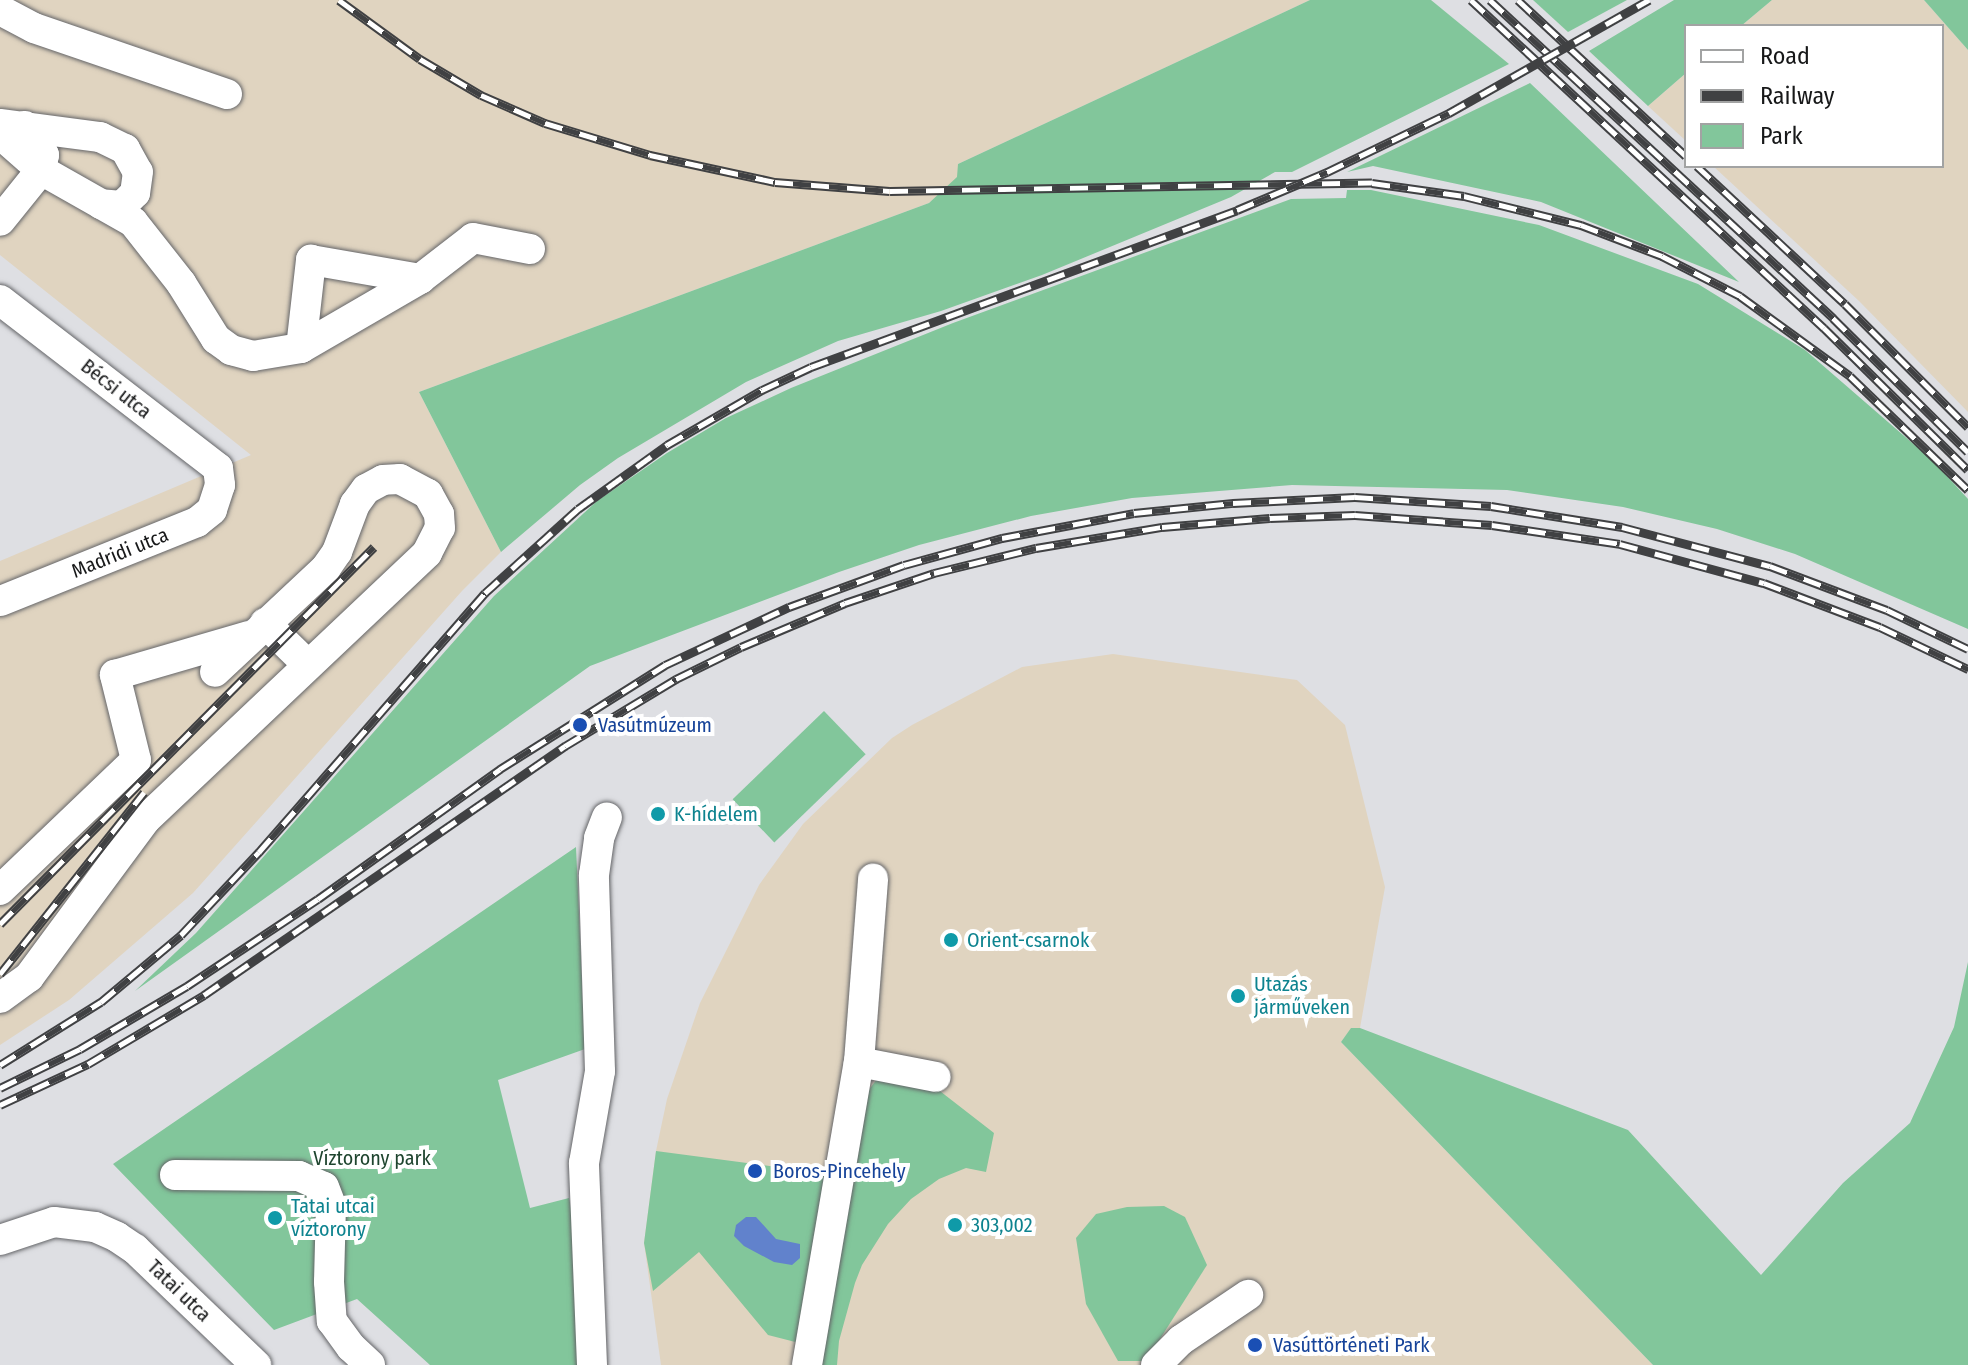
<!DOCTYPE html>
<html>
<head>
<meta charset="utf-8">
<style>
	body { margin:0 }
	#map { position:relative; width:1968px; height:1365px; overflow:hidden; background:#dedfe3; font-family:"Fira Sans Condensed",sans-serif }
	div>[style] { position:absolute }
	.industrial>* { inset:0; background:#e0d4c0 }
	.green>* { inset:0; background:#82c69b; transform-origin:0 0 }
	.water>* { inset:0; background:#6182cc }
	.roads { filter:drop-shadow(0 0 2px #646568) drop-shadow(0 0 2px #646568) }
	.minor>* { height:30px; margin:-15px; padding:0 15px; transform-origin:15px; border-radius:15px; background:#fff }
	.rail>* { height:9px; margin-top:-4.5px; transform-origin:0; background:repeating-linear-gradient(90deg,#fff 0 18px,#404143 0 36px); box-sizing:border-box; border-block:2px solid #404143 }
	.dots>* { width:22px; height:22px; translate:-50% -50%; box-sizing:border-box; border:4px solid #fff; border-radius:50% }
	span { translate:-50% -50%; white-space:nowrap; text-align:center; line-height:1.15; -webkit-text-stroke:8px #fff; paint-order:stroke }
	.street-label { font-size:20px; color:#171819 }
	.transit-label { font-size:20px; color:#164399 }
	.left { translate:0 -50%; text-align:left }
	.culture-label { font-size:20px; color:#0d838f }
	.park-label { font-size:20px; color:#1f452f }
	.legend { position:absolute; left:1684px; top:24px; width:260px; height:144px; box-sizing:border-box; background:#fff; border:2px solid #a2a3a3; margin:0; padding:10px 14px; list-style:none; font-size:24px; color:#171819 }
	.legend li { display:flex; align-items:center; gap:16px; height:40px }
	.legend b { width:40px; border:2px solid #a2a3a3 }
</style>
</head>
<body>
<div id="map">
	<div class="industrial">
		<i style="clip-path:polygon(0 0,1310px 0,958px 164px,958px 177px,929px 203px,419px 392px,501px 552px,462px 591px,193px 893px,69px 1000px,0 1045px,0 561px,251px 455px,0 255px)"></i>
		<i style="clip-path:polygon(1772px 0,1924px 0,1968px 50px,1968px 412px,1859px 301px,1713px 166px,1942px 166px,1942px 26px,1741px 26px)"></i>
		<i style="clip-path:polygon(1686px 73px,1686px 141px,1648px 106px)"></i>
		<i style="clip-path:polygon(1113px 654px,1297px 680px,1345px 725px,1385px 887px,1360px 1028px,1351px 1029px,1341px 1042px,1653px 1365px,661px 1365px,644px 1243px,656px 1151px,667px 1099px,700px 1003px,759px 885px,803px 824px,892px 738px,912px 725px,1022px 667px)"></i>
	</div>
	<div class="green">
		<i style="clip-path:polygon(1310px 0,1431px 0,1509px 64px,1292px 172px,1275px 172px,1231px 197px,1042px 275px,941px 311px,838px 341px,746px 382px,618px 458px,580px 485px,501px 552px,419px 392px,929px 203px,957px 177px,958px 164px)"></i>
		<i style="clip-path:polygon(1533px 0,1627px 0,1568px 32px)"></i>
		<i style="clip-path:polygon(1674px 0,1772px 0,1741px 26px,1686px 26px,1686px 73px,1648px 106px,1589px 51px)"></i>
		<i style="clip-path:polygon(1924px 0,1968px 0,1968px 50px)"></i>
		<i style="clip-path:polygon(1530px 83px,1739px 282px,1541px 202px,1373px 166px,1347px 172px)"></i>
		<i style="clip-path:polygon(1347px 190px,1371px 190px,1539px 225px,1698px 284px,1805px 350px,1933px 461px,1968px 499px,1968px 629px,1795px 554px,1717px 529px,1623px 507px,1507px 490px,1292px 485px,1132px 498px,1031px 516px,919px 545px,839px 572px,590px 666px,135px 991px,196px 933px,494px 596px,597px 501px,667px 453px,726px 418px,791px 388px,953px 323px,1291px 199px,1346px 198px)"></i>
		<i style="left:824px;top:711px;width:60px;height:127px;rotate:46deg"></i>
		<i style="clip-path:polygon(576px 847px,585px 1049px,498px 1080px,530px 1208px,569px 1198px,577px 1235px,578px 1365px,430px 1365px,357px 1299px,274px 1330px,113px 1164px)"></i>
		<i style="clip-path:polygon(1968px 962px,1968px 1365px,1653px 1365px,1341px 1042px,1351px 1028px,1360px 1028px,1628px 1130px,1761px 1275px,1843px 1183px,1910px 1123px,1954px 1027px)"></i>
		<i style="clip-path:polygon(877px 1079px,936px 1088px,994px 1133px,986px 1172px,966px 1168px,939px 1179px,911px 1199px,888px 1224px,862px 1265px,855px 1283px,839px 1341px,837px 1365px,812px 1365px,856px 1107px)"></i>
		<i style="clip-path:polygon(656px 1151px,839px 1175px,807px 1345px,768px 1335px,699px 1252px,653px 1291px,644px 1243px)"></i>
		<i style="clip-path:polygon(1164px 1206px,1185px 1217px,1207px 1265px,1146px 1361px,1118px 1361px,1086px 1304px,1076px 1238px,1096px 1214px,1127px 1207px)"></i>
	</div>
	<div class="water">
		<i style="clip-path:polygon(746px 1217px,756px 1217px,776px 1239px,800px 1244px,800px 1258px,792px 1265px,774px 1262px,744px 1246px,734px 1236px,736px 1225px)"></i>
	</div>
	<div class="roads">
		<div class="minor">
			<i style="left:0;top:10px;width:38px;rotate:28deg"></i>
			<i style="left:34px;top:28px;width:204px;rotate:18.9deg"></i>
			<i style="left:0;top:124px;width:101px;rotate:7.4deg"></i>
			<i style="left:100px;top:137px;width:28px;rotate:26deg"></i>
			<i style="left:125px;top:149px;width:26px;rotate:61deg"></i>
			<i style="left:138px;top:172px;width:21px;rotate:98deg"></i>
			<i style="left:135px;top:193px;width:18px;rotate:135deg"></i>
			<i style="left:122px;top:206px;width:21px;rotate:-175deg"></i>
			<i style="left:25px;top:126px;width:13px;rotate:39deg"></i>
			<i style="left:35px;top:134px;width:23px;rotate:67deg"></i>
			<i style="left:44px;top:155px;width:15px;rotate:101deg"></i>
			<i style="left:41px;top:170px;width:106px;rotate:29.5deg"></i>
			<i style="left:133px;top:222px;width:78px;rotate:51.8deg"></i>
			<i style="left:181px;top:283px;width:66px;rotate:58deg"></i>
			<i style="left:216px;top:339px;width:19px;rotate:36deg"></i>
			<i style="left:231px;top:350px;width:23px;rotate:15deg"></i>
			<i style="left:253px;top:356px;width:49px;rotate:-9.5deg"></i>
			<i style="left:301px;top:348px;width:138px;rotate:-30.1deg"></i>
			<i style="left:420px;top:279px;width:67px;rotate:-37.7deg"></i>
			<i style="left:473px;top:238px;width:58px;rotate:10.9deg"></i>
			<i style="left:0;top:134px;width:55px;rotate:41.3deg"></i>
			<i style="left:41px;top:170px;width:65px;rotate:128.8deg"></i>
			<i style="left:0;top:300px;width:275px;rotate:37.6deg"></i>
			<i style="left:218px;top:468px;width:17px;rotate:83deg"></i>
			<i style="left:220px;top:485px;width:26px;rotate:108deg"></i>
			<i style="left:212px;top:510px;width:19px;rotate:141deg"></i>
			<i style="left:197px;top:522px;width:212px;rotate:158.1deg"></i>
			<i style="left:301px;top:348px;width:89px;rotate:-83.5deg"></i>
			<i style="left:311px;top:260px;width:111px;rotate:9.9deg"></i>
			<i style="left:265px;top:623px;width:59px;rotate:44.3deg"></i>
			<i style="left:0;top:890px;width:188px;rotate:-43.7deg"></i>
			<i style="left:136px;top:760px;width:88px;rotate:-103.9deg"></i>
			<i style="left:115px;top:675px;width:139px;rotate:-16.3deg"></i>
			<i style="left:0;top:998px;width:36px;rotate:-36deg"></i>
			<i style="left:29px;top:977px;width:195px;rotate:-53.5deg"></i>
			<i style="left:145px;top:820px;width:388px;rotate:-43.4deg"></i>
			<i style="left:427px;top:553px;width:28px;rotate:-63deg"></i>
			<i style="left:440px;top:528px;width:14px;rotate:-94deg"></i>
			<i style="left:439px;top:514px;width:23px;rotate:-119deg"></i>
			<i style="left:428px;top:494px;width:32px;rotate:-152deg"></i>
			<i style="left:400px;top:479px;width:17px;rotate:177deg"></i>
			<i style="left:383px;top:480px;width:19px;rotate:152deg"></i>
			<i style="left:366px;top:489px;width:19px;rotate:126deg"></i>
			<i style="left:355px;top:504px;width:51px;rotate:110.6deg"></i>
			<i style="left:337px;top:552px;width:19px;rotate:125deg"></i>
			<i style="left:326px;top:568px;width:152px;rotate:136.9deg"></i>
			<i style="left:859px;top:1062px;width:78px;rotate:11deg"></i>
			<i style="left:175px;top:1175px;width:124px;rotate:0.5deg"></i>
			<i style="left:299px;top:1176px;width:27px;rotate:24deg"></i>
			<i style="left:324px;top:1187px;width:19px;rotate:69deg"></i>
			<i style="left:331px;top:1205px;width:77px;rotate:91.5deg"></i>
			<i style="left:329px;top:1282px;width:39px;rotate:86deg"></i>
			<i style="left:332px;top:1321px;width:32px;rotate:54deg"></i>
			<i style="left:351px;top:1347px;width:26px;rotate:43deg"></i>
			<i style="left:0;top:1240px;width:57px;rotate:-18.4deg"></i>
			<i style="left:54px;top:1222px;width:41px;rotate:7deg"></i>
			<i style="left:95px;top:1227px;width:24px;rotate:24deg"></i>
			<i style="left:117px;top:1237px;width:22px;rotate:34deg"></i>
			<i style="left:135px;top:1249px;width:168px;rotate:43.8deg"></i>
			<i style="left:592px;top:1365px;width:202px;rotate:-92.3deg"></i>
			<i style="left:584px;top:1163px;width:93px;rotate:-80.1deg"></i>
			<i style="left:600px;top:1071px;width:196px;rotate:-91.8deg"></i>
			<i style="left:594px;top:875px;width:37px;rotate:-82deg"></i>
			<i style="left:599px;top:838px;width:22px;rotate:-69deg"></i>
			<i style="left:807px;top:1365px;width:307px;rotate:-80.3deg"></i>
			<i style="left:859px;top:1062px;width:184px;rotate:-85.6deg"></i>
			<i style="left:1156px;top:1365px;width:35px;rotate:-45deg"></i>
			<i style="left:1181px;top:1340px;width:81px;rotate:-33.9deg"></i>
		</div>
	</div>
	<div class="rail">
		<i style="left:339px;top:0;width:100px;rotate:36.1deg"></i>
		<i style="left:420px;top:59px;width:71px;rotate:30.5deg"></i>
		<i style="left:481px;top:95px;width:70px;rotate:23.6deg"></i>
		<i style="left:545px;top:123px;width:110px;rotate:16.9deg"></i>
		<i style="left:650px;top:155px;width:128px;rotate:12.2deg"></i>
		<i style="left:775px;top:182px;width:115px;rotate:4.5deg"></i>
		<i style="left:890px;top:191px;width:482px;rotate:-1deg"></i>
		<i style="left:1372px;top:183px;width:93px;rotate:8deg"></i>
		<i style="left:1464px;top:196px;width:121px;rotate:13.9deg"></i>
		<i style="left:1581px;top:225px;width:87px;rotate:20.9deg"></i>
		<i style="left:1662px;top:256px;width:88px;rotate:27.1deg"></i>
		<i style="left:1740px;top:296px;width:136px;rotate:36deg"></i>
		<i style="left:1850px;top:376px;width:164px;rotate:44deg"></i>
		<i style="left:1471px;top:0;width:482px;rotate:42.9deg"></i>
		<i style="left:1824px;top:328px;width:202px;rotate:44.6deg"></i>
		<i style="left:1490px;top:0;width:468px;rotate:42.8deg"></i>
		<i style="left:1833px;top:318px;width:190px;rotate:44.8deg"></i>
		<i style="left:1518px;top:0;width:229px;rotate:42.9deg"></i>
		<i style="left:1697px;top:166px;width:202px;rotate:43deg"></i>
		<i style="left:1845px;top:304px;width:174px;rotate:45deg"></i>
		<i style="left:0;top:924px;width:531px;rotate:-45.23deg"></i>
		<i style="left:0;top:974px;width:232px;rotate:-51.6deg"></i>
		<i style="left:0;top:1065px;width:119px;rotate:-32deg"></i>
		<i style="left:101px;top:1002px;width:104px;rotate:-39.9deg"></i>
		<i style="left:181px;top:935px;width:114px;rotate:-46.8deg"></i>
		<i style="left:259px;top:852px;width:344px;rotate:-48.9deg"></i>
		<i style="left:485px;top:593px;width:125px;rotate:-42.1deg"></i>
		<i style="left:578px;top:509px;width:110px;rotate:-35.7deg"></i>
		<i style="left:667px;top:445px;width:110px;rotate:-30.1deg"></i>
		<i style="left:762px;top:390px;width:54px;rotate:-25.1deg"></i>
		<i style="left:811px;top:367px;width:454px;rotate:-20.2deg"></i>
		<i style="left:1237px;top:210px;width:98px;rotate:-22.9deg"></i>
		<i style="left:1327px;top:172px;width:136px;rotate:-25.8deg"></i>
		<i style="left:1449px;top:113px;width:230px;rotate:-29.5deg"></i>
		<i style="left:0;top:1088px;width:89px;rotate:-26deg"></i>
		<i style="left:80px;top:1049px;width:124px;rotate:-30.5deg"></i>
		<i style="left:187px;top:986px;width:157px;rotate:-33.6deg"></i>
		<i style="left:318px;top:899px;width:224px;rotate:-35.5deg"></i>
		<i style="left:500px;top:769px;width:195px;rotate:-32.2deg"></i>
		<i style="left:665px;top:665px;width:137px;rotate:-25.1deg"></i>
		<i style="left:789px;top:607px;width:122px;rotate:-20.1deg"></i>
		<i style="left:904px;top:565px;width:102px;rotate:-15.4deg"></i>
		<i style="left:1002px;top:538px;width:134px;rotate:-10.7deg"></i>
		<i style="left:1134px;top:513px;width:100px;rotate:-5.8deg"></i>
		<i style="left:1233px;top:503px;width:122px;rotate:-2.8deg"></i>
		<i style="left:1355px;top:497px;width:136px;rotate:3.8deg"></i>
		<i style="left:1491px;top:506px;width:133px;rotate:9.1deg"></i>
		<i style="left:1622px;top:527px;width:153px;rotate:14.8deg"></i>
		<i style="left:1770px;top:566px;width:125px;rotate:20.6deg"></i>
		<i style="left:1887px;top:610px;width:90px;rotate:25.7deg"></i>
		<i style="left:0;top:1105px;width:97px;rotate:-25deg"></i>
		<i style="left:88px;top:1064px;width:135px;rotate:-30.7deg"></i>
		<i style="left:204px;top:995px;width:439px;rotate:-34.6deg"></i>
		<i style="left:565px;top:746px;width:130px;rotate:-31.1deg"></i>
		<i style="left:676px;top:679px;width:72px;rotate:-26.2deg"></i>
		<i style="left:741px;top:647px;width:113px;rotate:-22.9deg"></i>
		<i style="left:845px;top:603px;width:94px;rotate:-18.6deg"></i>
		<i style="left:934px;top:573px;width:105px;rotate:-13.8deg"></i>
		<i style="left:1036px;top:548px;width:128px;rotate:-9.5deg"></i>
		<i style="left:1162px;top:527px;width:108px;rotate:-4.8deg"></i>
		<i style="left:1270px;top:518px;width:85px;rotate:-2deg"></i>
		<i style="left:1355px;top:515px;width:137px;rotate:4.2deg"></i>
		<i style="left:1492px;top:525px;width:129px;rotate:8.4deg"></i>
		<i style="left:1620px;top:544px;width:149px;rotate:15.2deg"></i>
		<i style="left:1764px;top:583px;width:124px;rotate:20.8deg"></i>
		<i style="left:1880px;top:627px;width:98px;rotate:25.5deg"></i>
	</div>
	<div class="dots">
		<i style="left:580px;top:725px;background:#1a4fb4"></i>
		<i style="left:658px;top:814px;background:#0f9aa8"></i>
		<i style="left:951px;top:940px;background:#0f9aa8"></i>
		<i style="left:1238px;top:996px;background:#0f9aa8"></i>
		<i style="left:755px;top:1171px;background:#1a4fb4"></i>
		<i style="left:275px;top:1218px;background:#0f9aa8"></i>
		<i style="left:955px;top:1225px;background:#0f9aa8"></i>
		<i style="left:1255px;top:1345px;background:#1a4fb4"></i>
	</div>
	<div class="street-label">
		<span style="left:116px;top:389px;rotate:38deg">Bécsi utca</span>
		<span style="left:120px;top:553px;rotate:-22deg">Madridi utca</span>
		<span style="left:179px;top:1291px;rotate:44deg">Tatai utca</span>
	</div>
	<div class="transit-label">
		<span class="left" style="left:598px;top:725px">Vasútmúzeum</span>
		<span class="left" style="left:773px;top:1171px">Boros-Pincehely</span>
		<span class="left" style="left:1273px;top:1345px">Vasúttörténeti Park</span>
	</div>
	<div class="culture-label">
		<span class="left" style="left:674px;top:814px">K-hídelem</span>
		<span class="left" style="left:967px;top:940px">Orient-csarnok</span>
		<span class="left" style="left:1254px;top:996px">Utazás<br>járműveken</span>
		<span class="left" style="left:291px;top:1218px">Tatai utcai<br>víztorony</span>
		<span class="left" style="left:971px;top:1225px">303,002</span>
	</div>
	<div class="park-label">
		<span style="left:372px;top:1158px">Víztorony park</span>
	</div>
	<ul class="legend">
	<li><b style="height:10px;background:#fff"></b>Road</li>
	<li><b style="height:10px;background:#404143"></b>Railway</li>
	<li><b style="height:22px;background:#82c69b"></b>Park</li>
	</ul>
</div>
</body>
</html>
